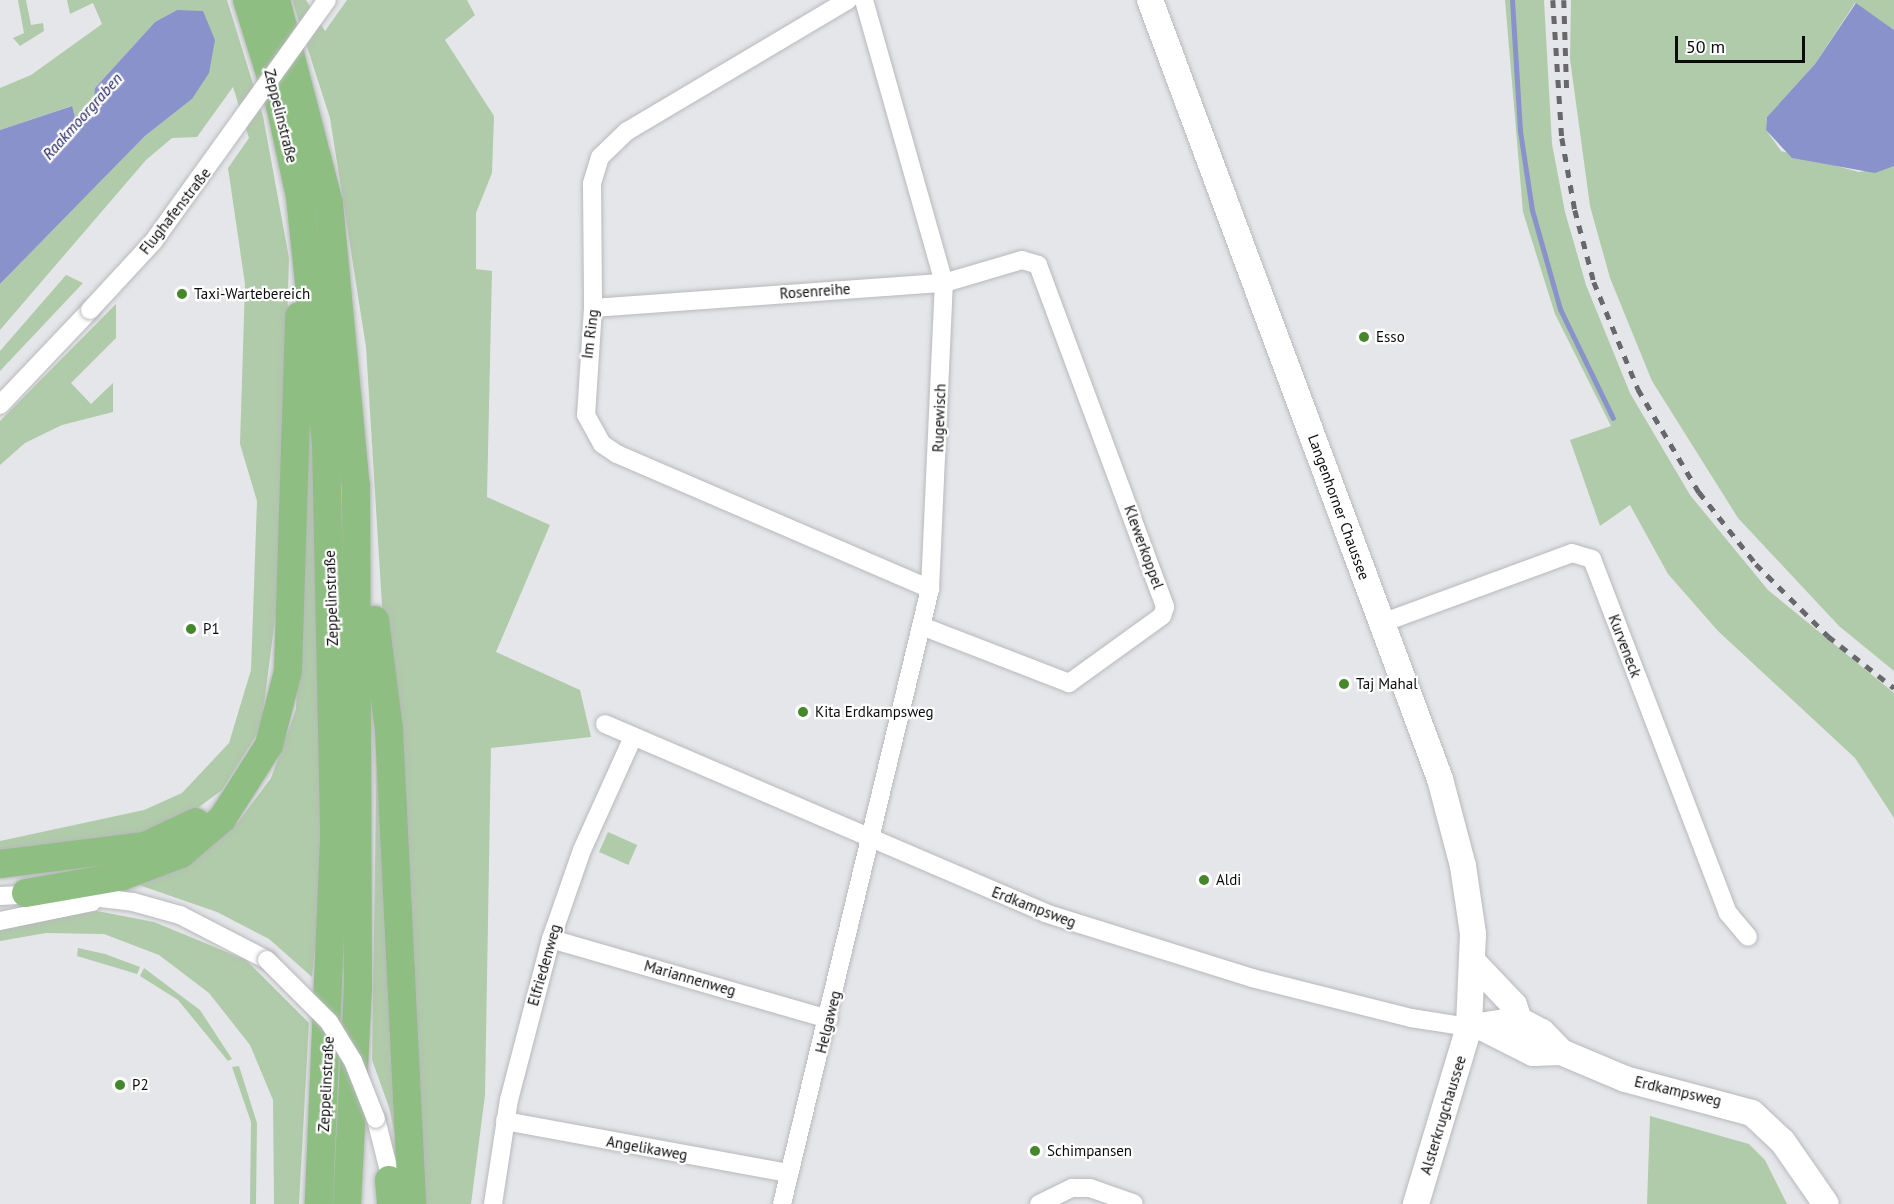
<!DOCTYPE html>
<html>
<head>
<meta charset="utf-8">
<style>
	body { margin:0 }
	#map { position:relative; width:1894px; height:1204px; overflow:hidden; background:#e5e6e9; font-family:"PT Sans",sans-serif }
	div>[style] { position:absolute }
	.green>* { inset:0; background:#b0cba9; transform-origin:0 0 }
	.water>* { inset:0; background:#8992ca }
	.stream>* { height:5px; margin:-2.5px; padding:0 2.5px; transform-origin:2.5px; border-radius:2.5px; background:#8992ca }
	.roads { filter:drop-shadow(0 0 2px #b8b9bc) drop-shadow(0 0 2px #b8b9bc) }
	.minor>* { height:18px; margin:-9px; padding:0 9px; transform-origin:9px; border-radius:9px; background:#fff }
	.secondary>* { height:26px; margin:-13px; padding:0 13px; transform-origin:13px; border-radius:13px; background:#fff }
	.trunk>* { height:28px; margin:-14px; padding:0 14px; transform-origin:14px; border-radius:14px; background:#8fbe82 }
	.rail>* { height:4.5px; margin-top:-2.25px; transform-origin:0; background:repeating-linear-gradient(90deg,#68686a 0 8px,transparent 0 16px) }
	.bridges { filter:drop-shadow(0 0 2px #b8b9bc) drop-shadow(0 0 2px #b8b9bc) }
	.minor-bridge>* { height:18px; margin:-9px; padding:0 9px; transform-origin:9px; border-radius:9px; background:#fff }
	.dots>* { width:16px; height:16px; translate:-50% -50%; box-sizing:border-box; border:3px solid #fff; border-radius:50% }
	span { translate:-50% -50%; white-space:nowrap; text-align:center; line-height:1.15; -webkit-text-stroke:4.5px #fff; paint-order:stroke }
	.street-label { font-size:15px; color:#0b0b0c }
	.poi-label { font-size:15px; color:#0b0b0c }
	.left { translate:0 -50%; text-align:left }
	.water-label { font-size:16px; color:#202062; font-style:italic }
	.scale { position:absolute; left:1675px; top:36px; width:130px; height:27px; box-sizing:border-box; border:3px solid #0b0b0c; border-top:0; padding-left:8px; font-size:18px; line-height:21px; white-space:nowrap; color:#0b0b0c; -webkit-text-stroke:4px #fff; paint-order:stroke }
</style>
</head>
<body>
<div id="map">
	<div class="green">
		<i style="clip-path:polygon(18px 0,26px 0,31px 25px,43px 23px,44px 31px,20px 46px,13px 38px,24px 33px)"></i>
		<i style="clip-path:polygon(67px 0,227px 0,263px 116px,289px 258px,280px 580px,261px 728px,222px 790px,179px 822px,155px 832px,0 854px,0 841px,144px 810px,182px 793px,229px 743px,251px 670px,257px 501px,240px 444px,245px 284px,228px 168px,249px 138px,233px 87px,197px 137px,172px 138px,146px 160px,0 330px,0 284px,145px 136px,192px 99px,177px 10px,155px 22px,95px 88px,93px 114px,76px 122px,71px 106px,0 130px,0 88px,31px 75px,102px 24px,93px 3px,70px 14px)"></i>
		<i style="clip-path:polygon(292px 0,306px 0,325px 31px,347px 0,467px 0,475px 15px,445px 40px,494px 116px,492px 173px,476px 213px,476px 269px,492px 271px,487px 497px,550px 525px,496px 652px,580px 690px,591px 737px,491px 748px,485px 1095px,471px 1204px,419px 1204px,366px 347px,330px 118px)"></i>
		<i style="clip-path:polygon(1505px 0,1544px 0,1552px 144px,1565px 212px,1586px 285px,1630px 393px,1690px 495px,1768px 590px,1894px 693px,1894px 818px,1855px 758px,1718px 631px,1668px 574px,1630px 505px,1600px 526px,1570px 440px,1611px 426px,1555px 314px,1523px 212px)"></i>
		<i style="clip-path:polygon(1571px 0,1894px 0,1894px 30px,1855px 3px,1815px 64px,1767px 117px,1766px 130px,1781px 151px,1859px 172px,1894px 166px,1894px 671px,1839px 626px,1738px 518px,1652px 381px,1610px 278px,1590px 206px,1570px 59px)"></i>
		<i style="clip-path:polygon(66px 275px,83px 283px,0 371px,0 351px)"></i>
		<i style="clip-path:polygon(116px 304px,116px 338px,71px 383px,91px 404px,113px 383px,113px 412px,62px 425px,25px 443px,0 465px,0 421px)"></i>
		<i style="clip-path:polygon(306px 416px,313px 422px,323px 876px,312px 977px,269px 939px,217px 912px,139px 885px,205px 852px,238px 822px,271px 778px,296px 709px)"></i>
		<i style="clip-path:polygon(377px 731px,401px 1167px,390px 1110px,372px 1060px)"></i>
		<i style="left:608px;top:832px;width:32px;height:22px;rotate:24deg"></i>
		<i style="clip-path:polygon(97px 911px,154px 922px,246px 960px,309px 1023px,299px 1204px,274px 1204px,273px 1100px,250px 1045px,209px 993px,159px 955px,104px 934px,46px 933px,0 941px,0 928px)"></i>
		<i style="clip-path:polygon(78px 948px,105px 954px,140px 967px,137px 974px,77px 956px)"></i>
		<i style="clip-path:polygon(144px 968px,200px 1010px,232px 1059px,228px 1061px,178px 1000px,140px 976px)"></i>
		<i style="clip-path:polygon(239px 1066px,257px 1123px,256px 1204px,250px 1204px,251px 1122px,232px 1067px)"></i>
		<i style="clip-path:polygon(1650px 1116px,1749px 1144px,1765px 1160px,1787px 1204px,1647px 1204px)"></i>
	</div>
	<div class="water">
		<i style="clip-path:polygon(1856px 3px,1894px 30px,1894px 166px,1875px 173px,1792px 158px,1766px 130px,1767px 117px,1815px 64px)"></i>
		<i style="clip-path:polygon(177px 10px,203px 11px,215px 40px,209px 73px,192px 99px,145px 136px,0 284px,0 130px,72px 106px,76px 121px,92px 114px,95px 88px,155px 22px)"></i>
	</div>
	<div class="stream">
		<i style="left:1512px;top:0;width:131px;rotate:86.5deg"></i>
		<i style="left:1520px;top:131px;width:80px;rotate:81.4deg"></i>
		<i style="left:1532px;top:210px;width:103px;rotate:74.2deg"></i>
		<i style="left:1560px;top:309px;width:121px;rotate:64.1deg"></i>
	</div>
	<div class="roads">
		<div class="minor">
			<i style="left:848px;top:0;width:257px;rotate:149.3deg"></i>
			<i style="left:627px;top:131px;width:37px;rotate:136deg"></i>
			<i style="left:600px;top:157px;width:28px;rotate:107deg"></i>
			<i style="left:592px;top:184px;width:124px;rotate:89.5deg"></i>
			<i style="left:593px;top:308px;width:107px;rotate:93.7deg"></i>
			<i style="left:586px;top:415px;width:33px;rotate:61deg"></i>
			<i style="left:602px;top:444px;width:18px;rotate:34deg"></i>
			<i style="left:617px;top:454px;width:341px;rotate:23.3deg"></i>
			<i style="left:593px;top:308px;width:352px;rotate:-4.1deg"></i>
			<i style="left:944px;top:283px;width:81px;rotate:-16.4deg"></i>
			<i style="left:1022px;top:260px;width:17px;rotate:17deg"></i>
			<i style="left:1038px;top:265px;width:365px;rotate:69.6deg"></i>
			<i style="left:1165px;top:607px;width:9px;rotate:108deg"></i>
			<i style="left:1162px;top:616px;width:115px;rotate:144.2deg"></i>
			<i style="left:1069px;top:683px;width:155px;rotate:-158.9deg"></i>
			<i style="left:0;top:405px;width:131px;rotate:-46.5deg"></i>
			<i style="left:1382px;top:623px;width:202px;rotate:-20.2deg"></i>
			<i style="left:1572px;top:553px;width:21px;rotate:17deg"></i>
			<i style="left:1592px;top:559px;width:379px;rotate:69deg"></i>
			<i style="left:1728px;top:913px;width:31px;rotate:50deg"></i>
			<i style="left:605px;top:724px;width:479px;rotate:23.2deg"></i>
			<i style="left:1045px;top:913px;width:217px;rotate:17.4deg"></i>
			<i style="left:1252px;top:978px;width:164px;rotate:14.1deg"></i>
			<i style="left:1411px;top:1018px;width:59px;rotate:8.8deg"></i>
			<i style="left:67px;top:894px;width:66px;rotate:6.9deg"></i>
			<i style="left:133px;top:902px;width:49px;rotate:15.5deg"></i>
			<i style="left:180px;top:915px;width:98px;rotate:27.3deg"></i>
			<i style="left:0;top:896px;width:36px;rotate:-3deg"></i>
			<i style="left:0;top:921px;width:94px;rotate:-11.7deg"></i>
			<i style="left:551px;top:939px;width:289px;rotate:16.1deg"></i>
			<i style="left:376px;top:1119px;width:70px;rotate:76deg"></i>
			<i style="left:505px;top:1121px;width:289px;rotate:10.4deg"></i>
			<i style="left:493px;top:1204px;width:105px;rotate:-81.3deg"></i>
			<i style="left:509px;top:1100px;width:166px;rotate:-75.4deg"></i>
			<i style="left:551px;top:939px;width:94px;rotate:-70.8deg"></i>
			<i style="left:582px;top:850px;width:124px;rotate:-65.7deg"></i>
			<i style="left:782px;top:1204px;width:633px;rotate:-76.47deg"></i>
			<i style="left:930px;top:589px;width:306px;rotate:-87.4deg"></i>
			<i style="left:944px;top:283px;width:294px;rotate:-105.8deg"></i>
			<i style="left:1039px;top:1204px;width:37px;rotate:-26deg"></i>
			<i style="left:1072px;top:1188px;width:18px"></i>
			<i style="left:1090px;top:1188px;width:46px;rotate:19.2deg"></i>
		</div>
		<div class="secondary">
			<i style="left:1150px;top:0;width:831px;rotate:69.58deg"></i>
			<i style="left:1440px;top:779px;width:90px;rotate:75.2deg"></i>
			<i style="left:1463px;top:866px;width:69px;rotate:81.6deg"></i>
			<i style="left:1473px;top:934px;width:93px;rotate:92.5deg"></i>
			<i style="left:1469px;top:1027px;width:185px;rotate:106.7deg"></i>
			<i style="left:1473px;top:962px;width:59px;rotate:46.4deg"></i>
			<i style="left:1514px;top:1005px;width:16px;rotate:72deg"></i>
			<i style="left:1472px;top:1027px;width:48px;rotate:-8.5deg"></i>
			<i style="left:1519px;top:1020px;width:26px;rotate:28deg"></i>
			<i style="left:1542px;top:1032px;width:28px;rotate:46deg"></i>
			<i style="left:1483px;top:1028px;width:56px;rotate:26.6deg"></i>
			<i style="left:1533px;top:1053px;width:28px;rotate:-2deg"></i>
			<i style="left:1561px;top:1052px;width:69px;rotate:22.9deg"></i>
			<i style="left:1625px;top:1079px;width:131px;rotate:15deg"></i>
			<i style="left:1752px;top:1113px;width:42px;rotate:43.1deg"></i>
			<i style="left:1783px;top:1142px;width:75px;rotate:55.3deg"></i>
		</div>
		<div class="trunk">
			<i style="left:247px;top:0;width:110px;rotate:72.6deg"></i>
			<i style="left:280px;top:105px;width:94px;rotate:77.7deg"></i>
			<i style="left:300px;top:197px;width:247px;rotate:84deg"></i>
			<i style="left:326px;top:443px;width:396px;rotate:88.8deg"></i>
			<i style="left:334px;top:839px;width:365px;rotate:92.4deg"></i>
			<i style="left:276px;top:0;width:210px;rotate:75.4deg"></i>
			<i style="left:329px;top:203px;width:284px;rotate:84.6deg"></i>
			<i style="left:356px;top:486px;width:501px;rotate:89.77deg"></i>
			<i style="left:358px;top:987px;width:217px;rotate:92.9deg"></i>
			<i style="left:375px;top:620px;width:111px;rotate:82.7deg"></i>
			<i style="left:389px;top:730px;width:475px;rotate:87.2deg"></i>
			<i style="left:0;top:864px;width:146px;rotate:-7.1deg"></i>
			<i style="left:145px;top:846px;width:56px;rotate:-25.2deg"></i>
			<i style="left:26px;top:893px;width:98px;rotate:-9.9deg"></i>
			<i style="left:123px;top:876px;width:62px;rotate:-20.8deg"></i>
			<i style="left:181px;top:854px;width:54px;rotate:-40.5deg"></i>
			<i style="left:222px;top:819px;width:88px;rotate:-57.6deg"></i>
			<i style="left:269px;top:745px;width:76px;rotate:-75.6deg"></i>
			<i style="left:288px;top:671px;width:355px;rotate:-88.2deg"></i>
			<i style="left:389px;top:1180px;width:24px;rotate:85deg"></i>
		</div>
	</div>
	<div class="rail">
		<i style="left:1553px;top:0;width:138px;rotate:86.3deg"></i>
		<i style="left:1562px;top:138px;width:73px;rotate:79.8deg"></i>
		<i style="left:1575px;top:210px;width:74px;rotate:75.2deg"></i>
		<i style="left:1594px;top:282px;width:116px;rotate:67.6deg"></i>
		<i style="left:1638px;top:389px;width:120px;rotate:59.4deg"></i>
		<i style="left:1699px;top:492px;width:92px;rotate:51.6deg"></i>
		<i style="left:1756px;top:564px;width:102px;rotate:45deg"></i>
		<i style="left:1828px;top:636px;width:84px;rotate:38.2deg"></i>
		<i style="left:1564px;top:0;width:93px;rotate:88.2deg"></i>
	</div>
	<div class="bridges">
		<div class="minor-bridge">
			<i style="left:90px;top:310px;width:93px;rotate:-47.2deg"></i>
			<i style="left:153px;top:242px;width:298px;rotate:-54.3deg"></i>
			<i style="left:267px;top:960px;width:88px;rotate:45deg"></i>
			<i style="left:329px;top:1022px;width:46px;rotate:58.4deg"></i>
			<i style="left:353px;top:1061px;width:62px;rotate:68.4deg"></i>
		</div>
	</div>
	<div class="dots">
		<i style="left:182px;top:294px;background:#44882b"></i>
		<i style="left:1364px;top:337px;background:#44882b"></i>
		<i style="left:191px;top:629px;background:#44882b"></i>
		<i style="left:1344px;top:684px;background:#44882b"></i>
		<i style="left:803px;top:712px;background:#44882b"></i>
		<i style="left:1204px;top:880px;background:#44882b"></i>
		<i style="left:120px;top:1085px;background:#44882b"></i>
		<i style="left:1035px;top:1151px;background:#44882b"></i>
	</div>
	<div class="street-label">
		<span style="left:281px;top:116px;rotate:76deg">Zeppelinstraße</span>
		<span style="left:175px;top:211px;rotate:-52deg">Flughafenstraße</span>
		<span style="left:815px;top:291px;rotate:-4deg">Rosenreihe</span>
		<span style="left:590px;top:334px;rotate:-83deg">Im Ring</span>
		<span style="left:939px;top:418px;rotate:-88deg">Rugewisch</span>
		<span style="left:1339px;top:507px;rotate:70deg">Langenhorner Chaussee</span>
		<span style="left:1144px;top:547px;rotate:70deg">Klewerkoppel</span>
		<span style="left:331px;top:598px;rotate:-92deg">Zeppelinstraße</span>
		<span style="left:1625px;top:646px;rotate:69deg">Kurveneck</span>
		<span style="left:1034px;top:907px;rotate:21deg">Erdkampsweg</span>
		<span style="left:544px;top:965px;rotate:-74deg">Elfriedenweg</span>
		<span style="left:690px;top:978px;rotate:16deg">Mariannenweg</span>
		<span style="left:828px;top:1022px;rotate:-76deg">Helgaweg</span>
		<span style="left:326px;top:1084px;rotate:-87deg">Zeppelinstraße</span>
		<span style="left:1678px;top:1091px;rotate:13deg">Erdkampsweg</span>
		<span style="left:1443px;top:1115px;rotate:-73deg">Alsterkrugchaussee</span>
		<span style="left:647px;top:1148px;rotate:10deg">Angelikaweg</span>
	</div>
	<div class="poi-label">
		<span class="left" style="left:194px;top:294px">Taxi-Wartebereich</span>
		<span class="left" style="left:1376px;top:337px">Esso</span>
		<span class="left" style="left:203px;top:629px">P1</span>
		<span class="left" style="left:1356px;top:684px">Taj Mahal</span>
		<span class="left" style="left:815px;top:712px">Kita Erdkampsweg</span>
		<span class="left" style="left:1216px;top:880px">Aldi</span>
		<span class="left" style="left:132px;top:1085px">P2</span>
		<span class="left" style="left:1047px;top:1151px">Schimpansen</span>
	</div>
	<div class="water-label">
		<span style="left:82px;top:116px;rotate:-48deg">Raakmoorgraben</span>
	</div>
	<div class="scale">50 m</div>
</div>
</body>
</html>
